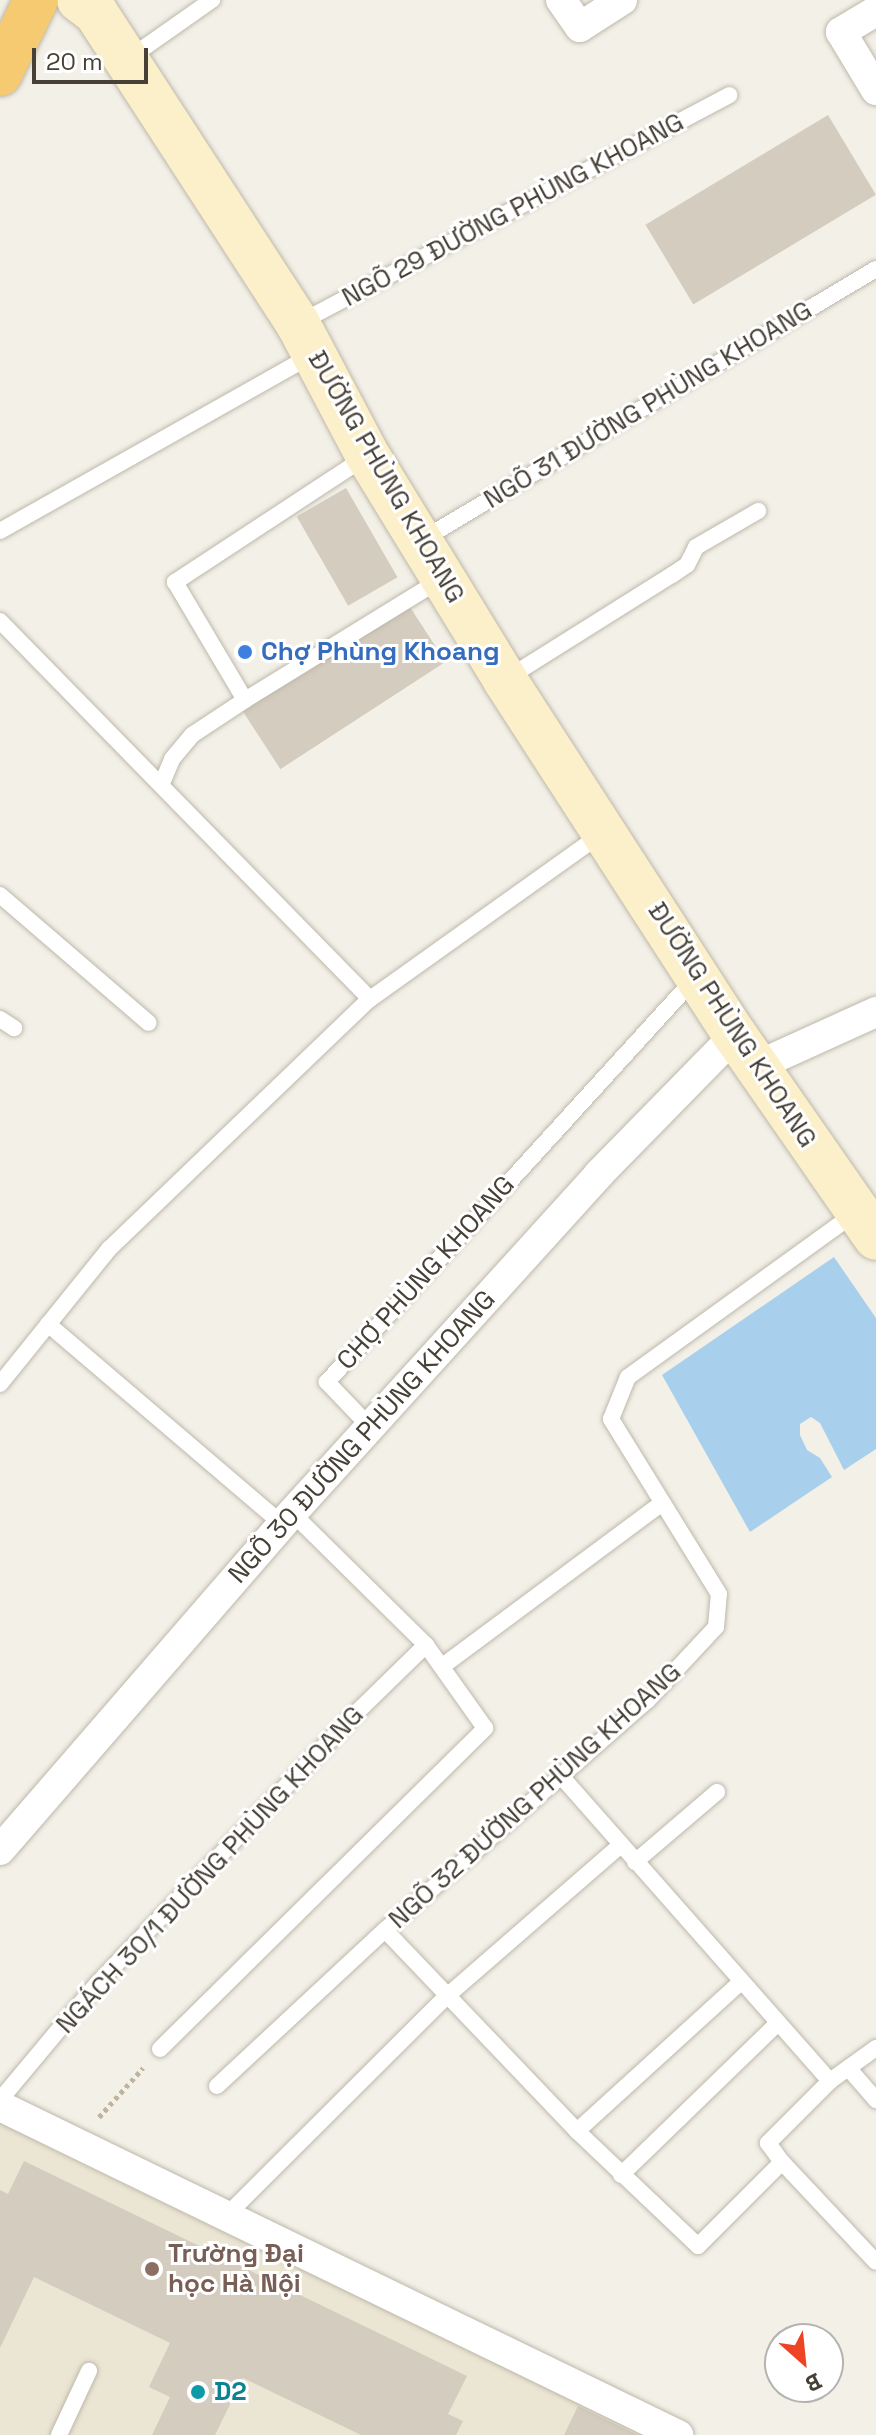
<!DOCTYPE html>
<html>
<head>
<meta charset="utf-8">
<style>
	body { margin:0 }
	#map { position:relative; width:876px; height:2435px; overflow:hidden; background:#f3f0e8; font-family:"Space Grotesk",sans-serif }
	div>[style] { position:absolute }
	.education>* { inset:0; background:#ebe5d3 }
	.water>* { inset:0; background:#a8d0ec }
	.building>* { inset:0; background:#d4ccbe; transform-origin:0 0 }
	.path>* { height:5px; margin-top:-2.5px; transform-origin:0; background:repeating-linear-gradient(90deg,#bfb39d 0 4px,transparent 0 8px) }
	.roads { filter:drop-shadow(0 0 2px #beb8ab) drop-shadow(0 0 2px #beb8ab) }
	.lane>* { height:16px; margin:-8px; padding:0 8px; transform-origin:8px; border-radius:8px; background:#fff }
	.street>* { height:30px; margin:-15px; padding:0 15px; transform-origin:15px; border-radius:15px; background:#fff }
	.secondary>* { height:44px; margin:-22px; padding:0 22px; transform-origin:22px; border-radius:22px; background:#fcf0ca }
	.highway>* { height:44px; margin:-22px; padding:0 22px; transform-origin:22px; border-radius:22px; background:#f6ca70 }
	.dots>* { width:22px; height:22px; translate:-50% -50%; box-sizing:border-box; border:4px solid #fff; border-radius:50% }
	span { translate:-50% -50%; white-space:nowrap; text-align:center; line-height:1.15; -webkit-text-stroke:6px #fff; paint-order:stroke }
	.street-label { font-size:26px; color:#464037 }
	.shop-label { font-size:26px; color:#366cbe; font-weight:700 }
	.left { translate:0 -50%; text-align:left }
	.education-label { font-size:26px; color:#785e54; font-weight:700 }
	.culture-label { font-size:26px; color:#0d838f; font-weight:700 }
	.north { position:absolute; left:764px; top:2323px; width:80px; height:80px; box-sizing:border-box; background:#fff; border:2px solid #b5b3af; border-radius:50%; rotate:153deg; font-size:22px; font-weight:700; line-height:32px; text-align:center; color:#464037 }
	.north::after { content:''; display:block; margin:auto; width:28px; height:36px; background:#ee4424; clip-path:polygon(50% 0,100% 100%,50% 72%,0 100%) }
	.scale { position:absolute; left:32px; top:48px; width:116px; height:36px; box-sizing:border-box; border:4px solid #464037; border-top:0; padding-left:10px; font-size:24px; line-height:28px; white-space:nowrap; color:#464037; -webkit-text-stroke:6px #fff; paint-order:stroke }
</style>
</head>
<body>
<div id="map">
	<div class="education">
		<i style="clip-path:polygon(0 2122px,54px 2150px,646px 2435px,0 2435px)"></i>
	</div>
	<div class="water">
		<i style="clip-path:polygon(834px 1257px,876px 1318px,876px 1449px,844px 1470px,820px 1423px,811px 1417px,800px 1424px,800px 1435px,807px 1450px,820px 1458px,832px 1477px,750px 1532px,662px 1375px)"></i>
	</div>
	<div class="building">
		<i style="left:828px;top:115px;width:93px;height:213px;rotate:59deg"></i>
		<i style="left:346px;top:488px;width:103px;height:57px;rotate:60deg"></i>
		<i style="left:408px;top:604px;width:69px;height:197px;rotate:57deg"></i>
		<i style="clip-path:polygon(24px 2161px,467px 2376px,448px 2414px,463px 2421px,456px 2435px,361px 2435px,243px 2378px,215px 2435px,152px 2435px,170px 2397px,149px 2387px,170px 2343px,34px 2277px,0 2348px,0 2190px,8px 2194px)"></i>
		<i style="clip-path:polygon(578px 2406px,638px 2435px,564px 2435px)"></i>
	</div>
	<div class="path">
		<i style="left:99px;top:2117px;width:66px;rotate:-48.1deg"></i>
	</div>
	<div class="roads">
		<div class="lane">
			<i style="left:128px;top:59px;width:103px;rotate:-35.1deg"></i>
			<i style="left:299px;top:323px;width:487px;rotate:-27.9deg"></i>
			<i style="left:367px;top:456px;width:230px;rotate:146.7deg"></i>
			<i style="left:175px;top:582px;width:137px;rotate:59.3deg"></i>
			<i style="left:245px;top:700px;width:229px;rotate:-31.6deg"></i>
			<i style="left:0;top:531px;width:360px;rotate:-29.4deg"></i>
			<i style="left:420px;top:541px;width:531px;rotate:-30.82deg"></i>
			<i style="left:0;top:621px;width:529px;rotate:45.61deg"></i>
			<i style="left:506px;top:679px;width:196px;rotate:-32.1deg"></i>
			<i style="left:672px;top:575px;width:18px;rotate:-34deg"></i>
			<i style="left:687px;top:565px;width:20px;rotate:-63deg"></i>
			<i style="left:696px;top:547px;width:72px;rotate:-30.1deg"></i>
			<i style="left:162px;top:783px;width:26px;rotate:-67deg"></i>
			<i style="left:172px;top:759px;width:31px;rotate:-50deg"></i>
			<i style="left:192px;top:735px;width:64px;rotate:-33.4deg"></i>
			<i style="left:0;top:895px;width:196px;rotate:40.7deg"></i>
			<i style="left:0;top:1019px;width:17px;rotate:33deg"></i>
			<i style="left:48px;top:1324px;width:308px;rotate:40.5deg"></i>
			<i style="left:0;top:1384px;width:174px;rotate:-51.1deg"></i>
			<i style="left:109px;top:1249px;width:361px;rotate:-43.8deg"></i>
			<i style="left:370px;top:999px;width:284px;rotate:-35.5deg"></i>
			<i style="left:371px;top:1428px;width:64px;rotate:-133.7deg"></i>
			<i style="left:327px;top:1382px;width:548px;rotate:-47.66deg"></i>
			<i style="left:444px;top:1665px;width:270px;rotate:-36.6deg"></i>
			<i style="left:561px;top:1776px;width:407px;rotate:48.6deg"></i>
			<i style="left:830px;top:2081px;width:88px;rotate:135deg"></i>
			<i style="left:768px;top:2143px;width:24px;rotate:54deg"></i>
			<i style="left:782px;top:2162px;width:137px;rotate:46.8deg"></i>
			<i style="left:635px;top:1862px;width:108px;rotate:-40.5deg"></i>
			<i style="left:385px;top:1930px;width:278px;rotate:46.3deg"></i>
			<i style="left:577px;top:2131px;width:222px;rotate:-42.3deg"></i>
			<i style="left:160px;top:2049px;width:457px;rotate:-44.6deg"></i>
			<i style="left:485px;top:1728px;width:102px;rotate:-125.4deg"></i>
			<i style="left:426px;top:1645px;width:188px;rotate:-135.4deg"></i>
			<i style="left:850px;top:2070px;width:40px;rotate:49deg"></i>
			<i style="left:830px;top:2081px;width:57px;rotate:-35.7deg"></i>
			<i style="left:217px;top:2086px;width:229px;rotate:-42.9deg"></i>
			<i style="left:385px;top:1930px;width:348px;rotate:-41.2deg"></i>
			<i style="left:647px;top:1701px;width:101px;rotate:-47deg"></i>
			<i style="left:716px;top:1627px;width:33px;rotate:-85deg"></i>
			<i style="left:719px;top:1594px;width:206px;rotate:-121.7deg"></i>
			<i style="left:611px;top:1419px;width:45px;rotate:-68deg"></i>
			<i style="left:628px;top:1377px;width:280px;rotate:-35.8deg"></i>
			<i style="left:0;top:2100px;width:153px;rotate:-50.1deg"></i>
			<i style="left:98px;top:1983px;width:361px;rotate:-46.3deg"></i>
			<i style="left:347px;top:1722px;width:110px;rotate:-44.3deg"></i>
			<i style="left:577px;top:2131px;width:167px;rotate:43.5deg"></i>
			<i style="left:698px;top:2246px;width:119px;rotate:-45deg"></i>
			<i style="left:621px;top:2175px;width:217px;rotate:-44.1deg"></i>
			<i style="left:227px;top:2215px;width:310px;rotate:-44.9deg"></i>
			<i style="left:447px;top:1996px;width:230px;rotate:-41deg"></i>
			<i style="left:59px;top:2435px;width:71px;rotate:-64.9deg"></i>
		</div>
		<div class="street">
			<i style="left:561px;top:0;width:33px;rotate:55deg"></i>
			<i style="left:580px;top:27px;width:50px;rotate:-32.7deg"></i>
			<i style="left:876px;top:11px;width:41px;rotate:149deg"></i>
			<i style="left:841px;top:32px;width:68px;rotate:58.9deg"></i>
			<i style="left:757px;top:1066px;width:131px;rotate:-24.4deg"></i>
			<i style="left:0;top:1850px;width:431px;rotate:-49.1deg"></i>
			<i style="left:282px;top:1524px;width:472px;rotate:-47.8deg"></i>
			<i style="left:599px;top:1174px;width:194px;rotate:-45.6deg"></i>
			<i style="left:0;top:2106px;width:754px;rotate:25.89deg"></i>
		</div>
		<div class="secondary">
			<i style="left:79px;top:0;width:21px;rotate:37deg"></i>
			<i style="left:96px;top:13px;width:371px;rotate:57deg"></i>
			<i style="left:298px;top:324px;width:149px;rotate:62.1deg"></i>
			<i style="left:368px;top:456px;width:263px;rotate:58.5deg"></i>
			<i style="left:505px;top:680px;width:423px;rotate:57.1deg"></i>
			<i style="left:735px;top:1035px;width:247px;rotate:55.2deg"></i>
		</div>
		<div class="highway">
			<i style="left:0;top:74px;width:82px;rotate:-64.1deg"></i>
		</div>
	</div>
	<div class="dots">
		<i style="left:245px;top:652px;background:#3f7fe0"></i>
		<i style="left:152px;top:2269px;background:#8d6e63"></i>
		<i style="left:198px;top:2392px;background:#0f9aa8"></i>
	</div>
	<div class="street-label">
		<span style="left:513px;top:210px;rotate:-28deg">NGÕ 29 ĐƯỜNG PHÙNG KHOANG</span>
		<span style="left:648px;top:405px;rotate:-31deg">NGÕ 31 ĐƯỜNG PHÙNG KHOANG</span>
		<span style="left:386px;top:477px;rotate:60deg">ĐƯỜNG PHÙNG KHOANG</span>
		<span style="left:732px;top:1025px;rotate:57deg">ĐƯỜNG PHÙNG KHOANG</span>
		<span style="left:426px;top:1273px;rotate:-48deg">CHỢ PHÙNG KHOANG</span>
		<span style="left:362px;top:1437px;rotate:-48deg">NGÕ 30 ĐƯỜNG PHÙNG KHOANG</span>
		<span style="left:535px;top:1796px;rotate:-42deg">NGÕ 32 ĐƯỜNG PHÙNG KHOANG</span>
		<span style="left:210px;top:1870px;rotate:-47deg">NGÁCH 30/1 ĐƯỜNG PHÙNG KHOANG</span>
	</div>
	<div class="shop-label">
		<span class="left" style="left:261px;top:652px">Chợ Phùng Khoang</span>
	</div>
	<div class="education-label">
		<span class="left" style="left:168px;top:2269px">Trường Đại<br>học Hà Nội</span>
	</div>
	<div class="culture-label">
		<span class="left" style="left:214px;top:2392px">D2</span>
	</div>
	<div class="north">B</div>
	<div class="scale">20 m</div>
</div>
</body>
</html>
